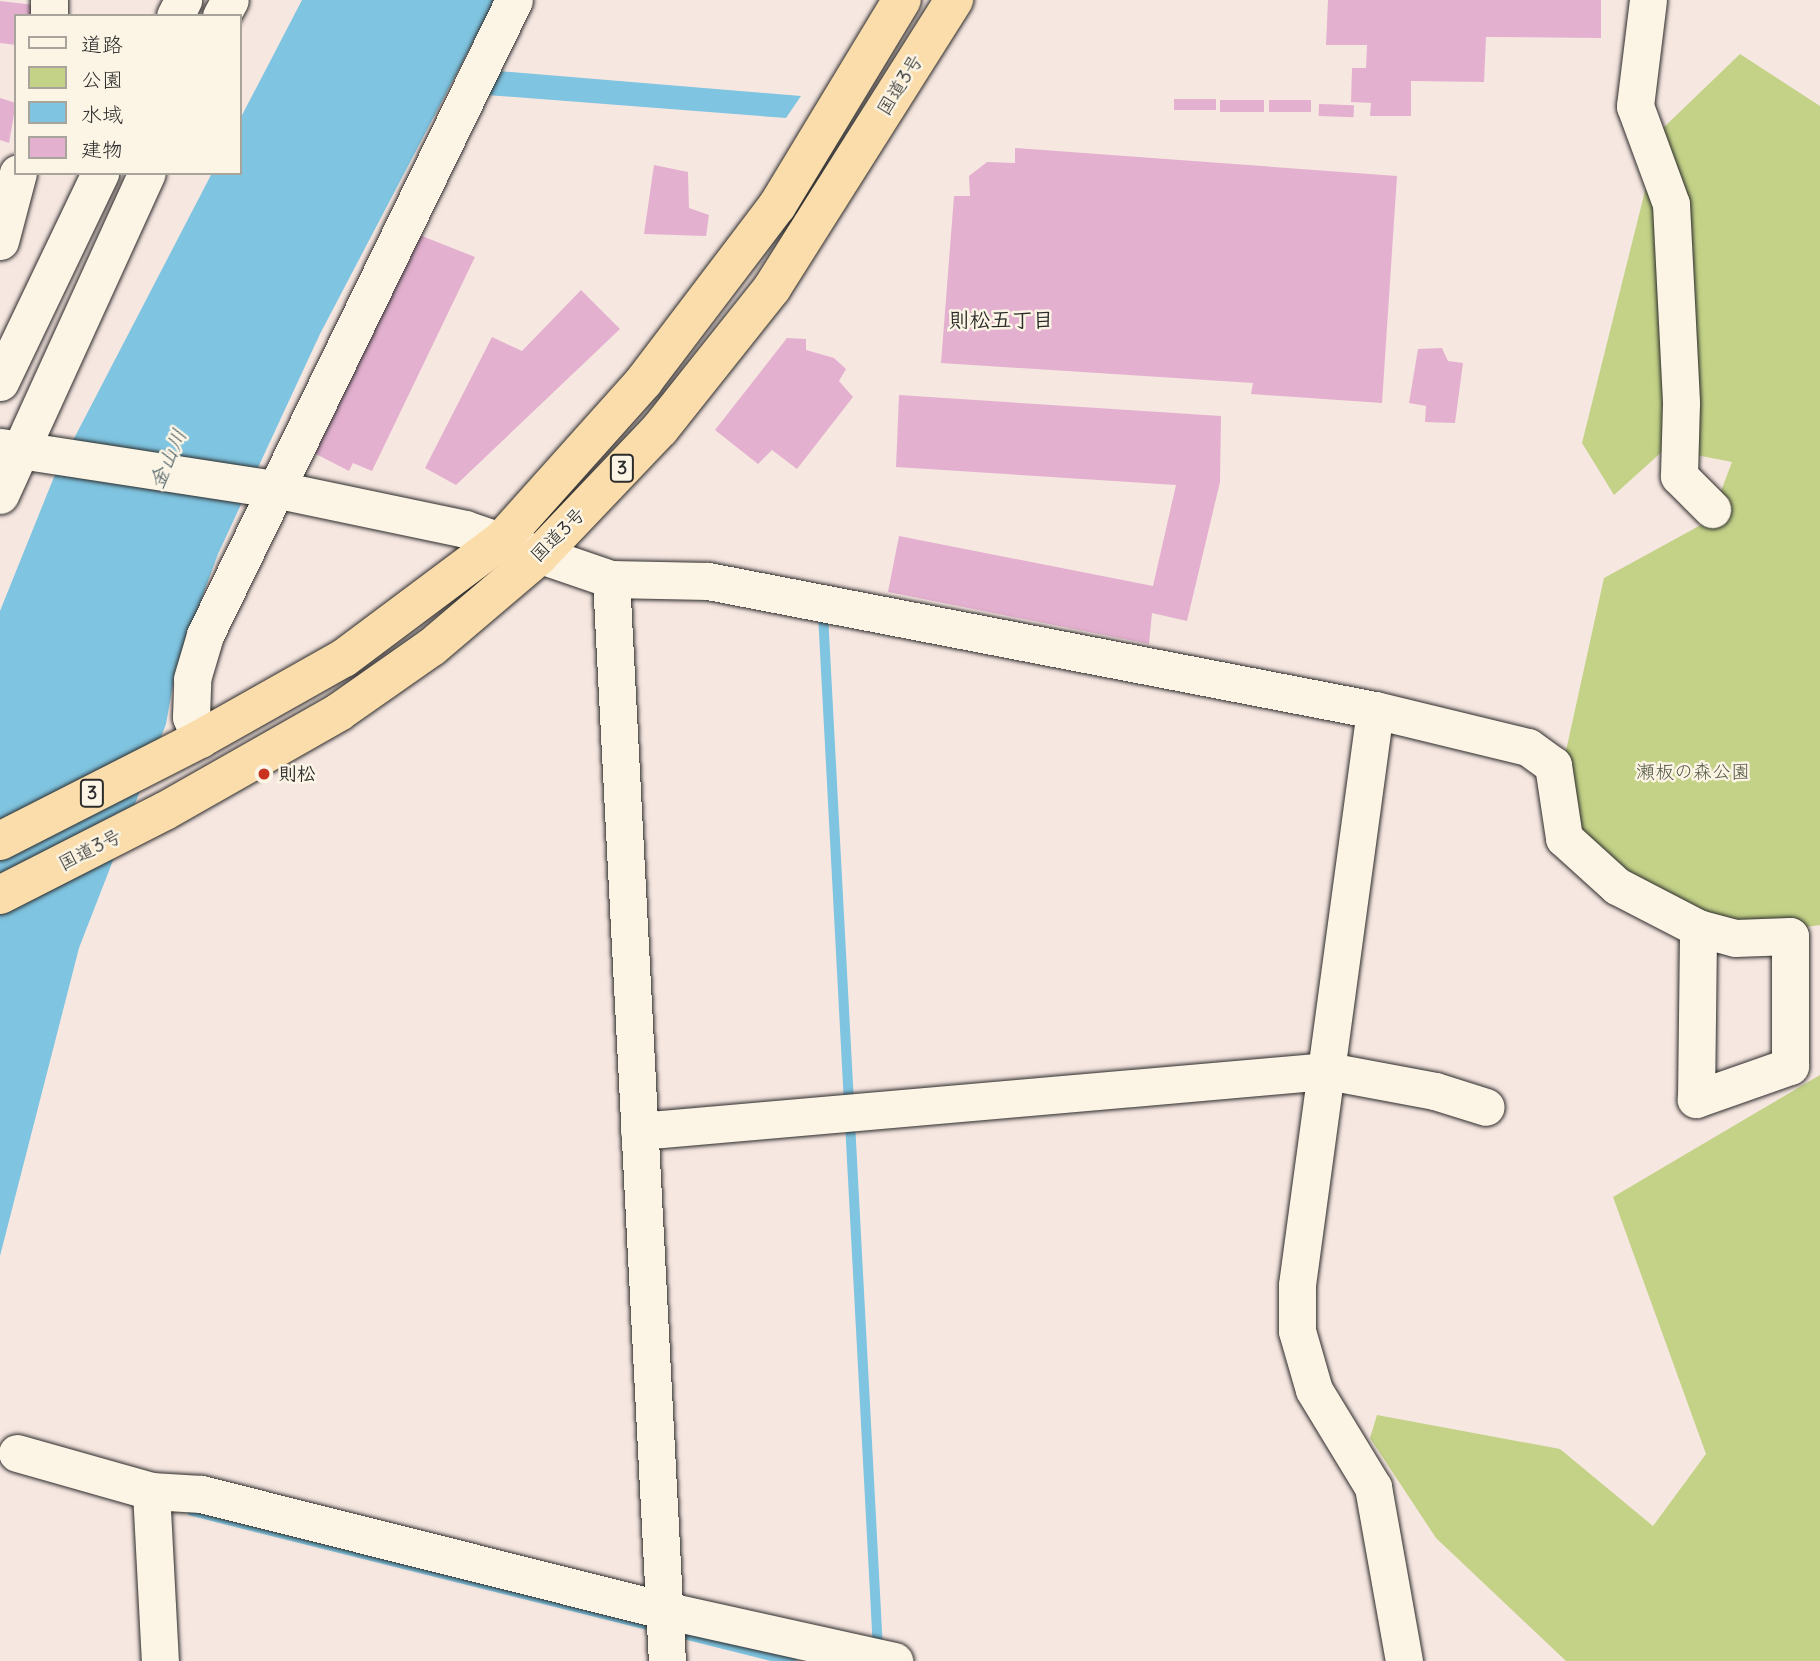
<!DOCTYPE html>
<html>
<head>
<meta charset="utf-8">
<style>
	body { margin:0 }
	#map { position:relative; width:1820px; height:1661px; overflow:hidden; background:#f7e7e1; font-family:Delius,"Klee One",sans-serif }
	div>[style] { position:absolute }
	.green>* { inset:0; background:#c3d287 }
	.water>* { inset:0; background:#7fc4e0 }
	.stream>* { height:10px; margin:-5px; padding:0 5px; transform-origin:5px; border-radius:5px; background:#7fc4e0 }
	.building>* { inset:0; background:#e3b1cf; transform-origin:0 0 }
	.roads { filter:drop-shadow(0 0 2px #2b2b2b) drop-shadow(0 0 2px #2b2b2b) }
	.minor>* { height:37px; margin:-18.5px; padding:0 18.5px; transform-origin:18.5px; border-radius:18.5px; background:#fcf5e5 }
	.highway>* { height:38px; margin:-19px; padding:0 19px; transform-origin:19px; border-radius:19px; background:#faddab }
	.dots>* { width:19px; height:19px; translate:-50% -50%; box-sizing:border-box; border:4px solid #fcf5e5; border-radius:50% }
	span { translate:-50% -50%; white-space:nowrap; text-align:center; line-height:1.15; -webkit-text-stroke:5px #fcf5e5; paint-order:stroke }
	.shield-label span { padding:2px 5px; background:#fcf5e5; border:2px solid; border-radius:5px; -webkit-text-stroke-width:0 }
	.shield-label { font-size:18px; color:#2b2b2b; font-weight:700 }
	.street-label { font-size:19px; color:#2b2b2b }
	.park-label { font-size:19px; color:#515542 }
	.poi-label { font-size:19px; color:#2b2b2b; font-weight:700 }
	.left { translate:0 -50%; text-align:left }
	.neighbourhood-label { font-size:21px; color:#2b2b2b; font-weight:700 }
	.water-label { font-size:21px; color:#445961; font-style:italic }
	.legend { position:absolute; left:14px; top:14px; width:228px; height:161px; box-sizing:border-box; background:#fcf5e5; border:2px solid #a8a49b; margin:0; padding:9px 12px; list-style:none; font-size:21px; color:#2b2b2b }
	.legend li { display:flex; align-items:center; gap:14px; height:35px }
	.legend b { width:35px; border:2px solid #a8a49b }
</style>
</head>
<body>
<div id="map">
	<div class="green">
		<i style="clip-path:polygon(1740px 54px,1820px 106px,1820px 925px,1779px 931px,1656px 901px,1572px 833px,1562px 769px,1604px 578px,1710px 520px,1732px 462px,1665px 449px,1614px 495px,1582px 443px,1660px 131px)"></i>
		<i style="clip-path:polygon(1820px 1075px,1820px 1661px,1566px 1661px,1436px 1538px,1370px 1438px,1377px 1415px,1560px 1449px,1653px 1526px,1706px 1454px,1613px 1197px)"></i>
	</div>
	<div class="water">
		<i style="clip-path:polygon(302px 0,495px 0,320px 334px,218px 554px,176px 668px,166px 724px,79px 948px,0 1256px,0 611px,54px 477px,212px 173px,240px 173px,240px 119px)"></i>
		<i style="clip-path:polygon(499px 71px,801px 96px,786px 118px,487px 95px)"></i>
	</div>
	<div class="stream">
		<i style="left:823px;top:614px;width:1038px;rotate:86.96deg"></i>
		<i style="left:192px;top:1511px;width:618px;rotate:14.04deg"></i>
	</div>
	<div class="building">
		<i style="clip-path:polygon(1328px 0,1601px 0,1601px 38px,1486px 37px,1484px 82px,1411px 81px,1411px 116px,1370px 116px,1371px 103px,1351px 102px,1352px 68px,1366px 68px,1367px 45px,1326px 45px)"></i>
		<i style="clip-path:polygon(0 1px,34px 5px,33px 16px,16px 16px,16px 45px,0 43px)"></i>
		<i style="clip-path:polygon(0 98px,16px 103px,9px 143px,0 140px)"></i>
		<i style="left:1174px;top:99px;width:42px;height:11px"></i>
		<i style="left:1220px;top:100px;width:44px;height:12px"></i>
		<i style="left:1269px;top:100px;width:42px;height:12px"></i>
		<i style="left:1319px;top:104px;width:35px;height:12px;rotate:2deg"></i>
		<i style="clip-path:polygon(1015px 148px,1397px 176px,1382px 403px,1251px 394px,1253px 383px,941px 363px,954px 196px,970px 196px,969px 176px,987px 162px,1015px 163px)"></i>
		<i style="clip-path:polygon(654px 165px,688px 172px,689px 208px,709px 215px,706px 236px,644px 234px)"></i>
		<i style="clip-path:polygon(417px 234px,475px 257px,372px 471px,353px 463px,349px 471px,310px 451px)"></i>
		<i style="clip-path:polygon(581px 290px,620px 329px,456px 485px,425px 468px,492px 337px,522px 351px)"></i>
		<i style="clip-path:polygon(787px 338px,806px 339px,806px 350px,834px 358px,846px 369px,839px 381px,853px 397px,797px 469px,772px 450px,758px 464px,715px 430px)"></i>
		<i style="clip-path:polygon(1442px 348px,1448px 361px,1463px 363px,1455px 423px,1425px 422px,1426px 406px,1409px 403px,1418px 349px)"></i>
		<i style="clip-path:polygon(899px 395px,1221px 416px,1220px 482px,1187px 621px,1152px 613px,1149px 644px,888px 592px,899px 536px,1153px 586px,1176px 485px,896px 467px)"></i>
	</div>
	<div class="roads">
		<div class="minor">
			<i style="left:1648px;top:0;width:107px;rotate:97deg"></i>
			<i style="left:1635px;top:106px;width:104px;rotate:69.8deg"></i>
			<i style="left:1671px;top:204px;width:199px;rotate:87.1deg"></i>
			<i style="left:1681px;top:403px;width:73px;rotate:91.6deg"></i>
			<i style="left:1679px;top:476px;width:47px;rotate:45deg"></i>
			<i style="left:49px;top:16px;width:16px;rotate:-90deg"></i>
			<i style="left:175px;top:16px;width:18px;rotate:-63deg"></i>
			<i style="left:221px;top:16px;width:18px;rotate:-61deg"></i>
			<i style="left:0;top:241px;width:70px;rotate:-75.2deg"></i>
			<i style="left:0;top:382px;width:232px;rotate:-64.4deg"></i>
			<i style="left:0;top:447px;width:277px;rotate:8.7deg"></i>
			<i style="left:274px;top:489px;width:195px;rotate:11.8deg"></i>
			<i style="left:465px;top:529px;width:154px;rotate:18.9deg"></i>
			<i style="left:611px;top:579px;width:97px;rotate:1.2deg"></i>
			<i style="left:708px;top:581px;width:679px;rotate:10.95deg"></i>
			<i style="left:1375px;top:710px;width:157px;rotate:13.6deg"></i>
			<i style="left:1528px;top:747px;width:31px;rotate:36deg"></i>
			<i style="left:1553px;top:765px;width:74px;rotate:81.4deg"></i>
			<i style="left:1564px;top:838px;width:72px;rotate:42.2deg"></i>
			<i style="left:1617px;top:886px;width:91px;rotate:27.4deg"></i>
			<i style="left:1698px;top:928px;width:38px;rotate:15deg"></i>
			<i style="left:1735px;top:938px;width:55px;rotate:-2.1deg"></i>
			<i style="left:1790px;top:936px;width:130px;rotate:90deg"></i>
			<i style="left:1790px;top:1066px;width:100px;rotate:160.7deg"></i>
			<i style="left:1696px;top:1099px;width:171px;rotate:-89.3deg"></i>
			<i style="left:0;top:495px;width:354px;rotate:-65.5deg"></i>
			<i style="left:611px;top:579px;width:1083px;rotate:87.04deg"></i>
			<i style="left:1375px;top:710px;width:580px;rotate:97.73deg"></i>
			<i style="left:1297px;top:1285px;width:46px;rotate:90deg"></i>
			<i style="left:1297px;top:1331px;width:61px;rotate:73.9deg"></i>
			<i style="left:1314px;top:1390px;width:114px;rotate:58.7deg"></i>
			<i style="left:1373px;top:1487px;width:177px;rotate:79.9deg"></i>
			<i style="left:200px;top:739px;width:24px;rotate:-112deg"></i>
			<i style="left:191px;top:717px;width:38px;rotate:-88deg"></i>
			<i style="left:192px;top:679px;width:46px;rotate:-73.5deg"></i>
			<i style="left:205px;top:635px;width:706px;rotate:-64.05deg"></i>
			<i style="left:639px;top:1131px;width:692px;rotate:-4.98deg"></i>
			<i style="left:1328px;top:1071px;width:109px;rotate:10.6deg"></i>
			<i style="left:1435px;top:1091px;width:53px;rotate:17.4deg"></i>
			<i style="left:17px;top:1453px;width:139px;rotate:15.8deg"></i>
			<i style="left:151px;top:1491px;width:50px;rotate:3.4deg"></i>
			<i style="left:201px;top:1494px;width:477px;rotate:14.1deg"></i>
			<i style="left:664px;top:1610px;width:236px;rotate:12.5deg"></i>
			<i style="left:151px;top:1491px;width:170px;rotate:87deg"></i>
		</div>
		<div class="highway">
			<i style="left:0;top:841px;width:225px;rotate:-27deg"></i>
			<i style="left:200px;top:739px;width:165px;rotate:-29.4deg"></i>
			<i style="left:344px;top:658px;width:197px;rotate:-36.8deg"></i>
			<i style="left:502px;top:540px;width:213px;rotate:-48.2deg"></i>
			<i style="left:644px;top:381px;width:220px;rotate:-52.8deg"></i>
			<i style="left:777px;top:206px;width:241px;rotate:-58.8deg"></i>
			<i style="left:0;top:895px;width:185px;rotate:-27deg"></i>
			<i style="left:165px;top:811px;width:200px;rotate:-29.6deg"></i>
			<i style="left:339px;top:712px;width:113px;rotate:-35deg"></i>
			<i style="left:432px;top:647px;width:140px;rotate:-40.4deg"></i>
			<i style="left:539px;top:556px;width:175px;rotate:-46.4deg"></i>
			<i style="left:660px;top:429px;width:180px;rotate:-51.5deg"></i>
			<i style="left:772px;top:288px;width:341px;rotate:-57.7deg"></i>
		</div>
	</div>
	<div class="dots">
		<i style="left:264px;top:774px;background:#c8321e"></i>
	</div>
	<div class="shield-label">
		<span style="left:622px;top:468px">3</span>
		<span style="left:92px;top:793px">3</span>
	</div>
	<div class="street-label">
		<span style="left:900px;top:85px;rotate:-58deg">国道3号</span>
		<span style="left:558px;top:535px;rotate:-45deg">国道3号</span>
		<span style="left:90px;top:850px;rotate:-27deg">国道3号</span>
	</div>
	<div class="park-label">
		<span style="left:1693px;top:772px">瀬板の森公園</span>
	</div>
	<div class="poi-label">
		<span class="left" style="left:278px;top:774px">則松</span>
	</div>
	<div class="neighbourhood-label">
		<span style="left:1001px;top:320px">則松五丁目</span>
	</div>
	<div class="water-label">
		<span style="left:168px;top:459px;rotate:-66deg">金山川</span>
	</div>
	<ul class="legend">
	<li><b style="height:9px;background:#fcf5e5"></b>道路</li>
	<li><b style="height:19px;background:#c3d287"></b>公園</li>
	<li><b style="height:19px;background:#7fc4e0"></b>水域</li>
	<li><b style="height:19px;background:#e3b1cf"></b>建物</li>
	</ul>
</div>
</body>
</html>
